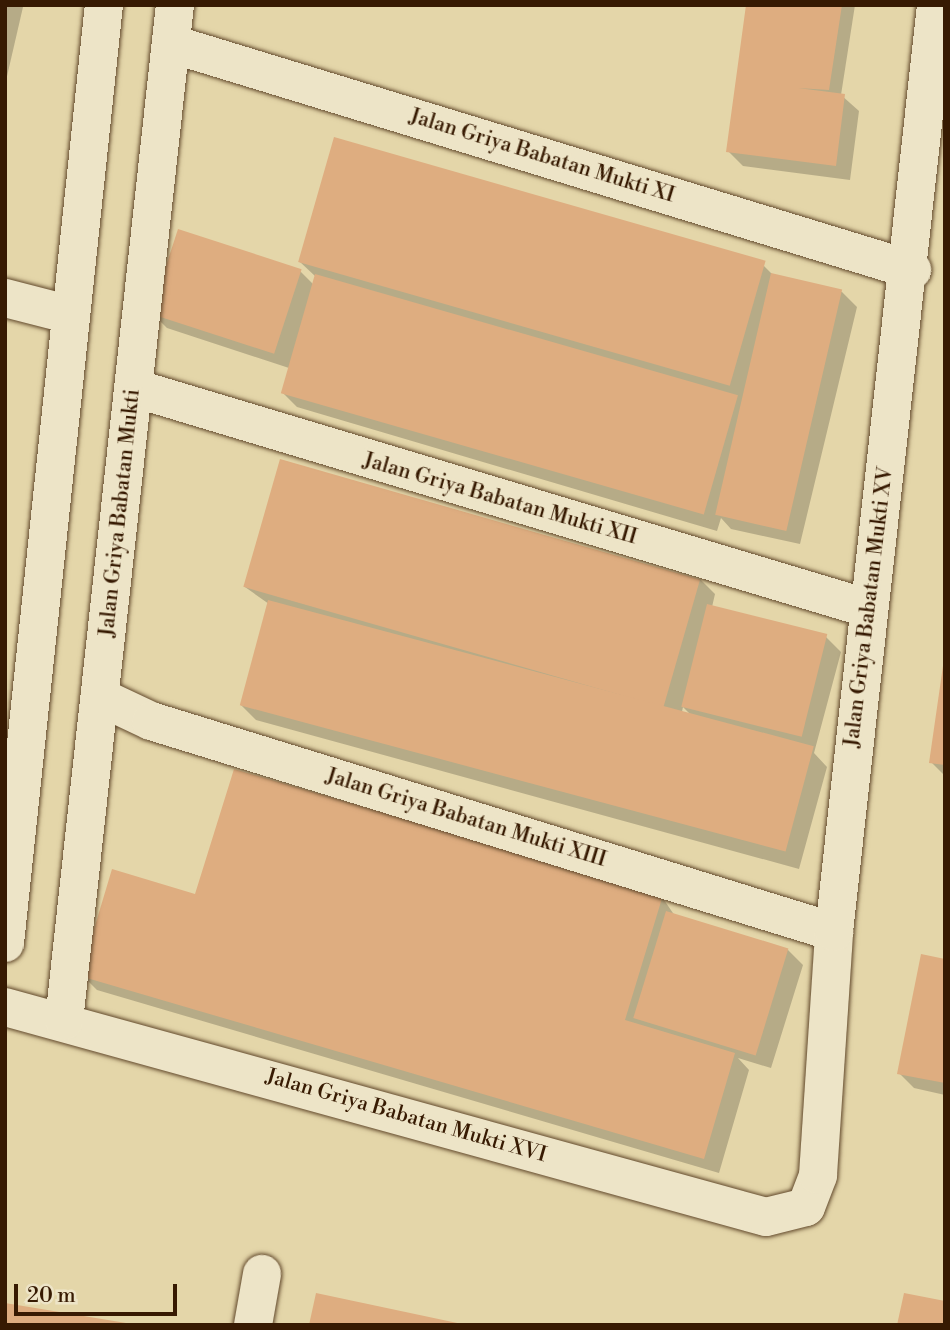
<!DOCTYPE html>
<html>
<head>
<meta charset="utf-8">
<style>
	body { margin:0 }
	#map { position:relative; width:950px; height:1330px; overflow:hidden; background:#e4d6a9; font-family:"Libre Bodoni",serif }
	div>[style] { position:absolute }
	.shadow>* { inset:0; background:#0003 }
	.building>* { inset:0; background:#dead80; transform-origin:0 0 }
	.roads { filter:drop-shadow(0 0 2px #62492c) drop-shadow(0 0 2px #62492c) }
	.street>* { height:38px; margin:-19px; padding:0 19px; transform-origin:19px; border-radius:19px; background:#ede4c7 }
	span { translate:-50% -50%; white-space:nowrap; text-align:center; line-height:1.15; -webkit-text-stroke:5px #ede4c7; paint-order:stroke }
	.street-label { font-size:21px; color:#371a02 }
	.frame { position:absolute; inset:0; border:7px solid #371a02; pointer-events:none }
	.scale { position:absolute; left:14px; top:1284px; width:163px; height:32px; box-sizing:border-box; border:4px solid #371a02; border-top:0; padding-left:9px; font-size:21px; line-height:24px; white-space:nowrap; color:#371a02; -webkit-text-stroke:5px #ede4c7; paint-order:stroke }
</style>
</head>
<body>
<div id="map">
	<div class="shadow">
		<i style="clip-path:polygon(5px 5px,23px 7px,5px 85px)"></i>
		<i style="clip-path:polygon(748px 5px,855px 5px,841px 95px,859px 111px,850px 180px,743px 166px,728px 151px)"></i>
		<i style="clip-path:polygon(299px 261px,764px 266px,774px 276px,842px 292px,857px 307px,800px 544px,731px 529px,721px 518px,717px 531px,297px 407px,282px 392px,289px 368px,167px 328px,152px 313px,300px 271px,314px 285px,316px 277px)"></i>
		<i style="clip-path:polygon(evenodd,700px 579px,715px 594px,712px 607px,826px 637px,841px 652px,814px 753px,827px 767px,799px 869px,256px 720px,241px 705px,269px 604px,245px 587px,700px 579px,683px 707px,696px 720px,681px 716px,683px 707px)"></i>
		<i style="clip-path:polygon(945px 655px,945px 776px,931px 762px)"></i>
		<i style="clip-path:polygon(197px 896px,662px 897px,675px 916px,788px 950px,803px 965px,771px 1068px,738px 1058px,749px 1070px,719px 1173px,97px 990px,82px 975px)"></i>
		<i style="clip-path:polygon(945px 961px,945px 1095px,914px 1088px,899px 1073px)"></i>
	</div>
	<div class="building">
		<i style="clip-path:polygon(746px 5px,842px 5px,829px 90px,798px 88px,845px 94px,836px 166px,726px 152px)"></i>
		<i style="left:334px;top:137px;width:449px;height:130px;rotate:16deg"></i>
		<i style="left:178px;top:229px;width:130px;height:89px;rotate:18deg"></i>
		<i style="left:771px;top:273px;width:73px;height:248px;rotate:13deg"></i>
		<i style="left:315px;top:274px;width:440px;height:124px;rotate:16deg"></i>
		<i style="left:280px;top:459px;width:437px;height:133px;rotate:16deg"></i>
		<i style="left:268px;top:600px;width:565px;height:109px;rotate:15deg"></i>
		<i style="left:707px;top:604px;width:124px;height:106px;rotate:14deg"></i>
		<i style="clip-path:polygon(945px 652px,945px 765px,929px 763px)"></i>
		<i style="clip-path:polygon(234px 769px,663px 895px,625px 1020px,735px 1053px,704px 1159px,80px 976px,112px 869px,195px 894px)"></i>
		<i style="left:666px;top:911px;width:128px;height:112px;rotate:17deg"></i>
		<i style="clip-path:polygon(921px 954px,945px 959px,945px 1083px,897px 1074px)"></i>
		<i style="clip-path:polygon(316px 1293px,462px 1324px,462px 1325px,309px 1325px)"></i>
		<i style="clip-path:polygon(904px 1293px,945px 1301px,945px 1325px,897px 1325px)"></i>
		<i style="clip-path:polygon(5px 1303px,126px 1323px,126px 1325px,5px 1325px)"></i>
	</div>
	<div class="roads">
		<div class="street">
			<i style="left:172px;top:44px;width:774px;rotate:16.98deg"></i>
			<i style="left:5px;top:298px;width:68px;rotate:14.4deg"></i>
			<i style="left:134px;top:388px;width:765px;rotate:16.71deg"></i>
			<i style="left:100px;top:697px;width:56px;rotate:25.2deg"></i>
			<i style="left:151px;top:721px;width:715px;rotate:17.17deg"></i>
			<i style="left:5px;top:943px;width:943px;rotate:-83.98deg"></i>
			<i style="left:5px;top:1007px;width:789px;rotate:15.43deg"></i>
			<i style="left:766px;top:1217px;width:41px;rotate:-14deg"></i>
			<i style="left:806px;top:1207px;width:34px;rotate:-69deg"></i>
			<i style="left:818px;top:1175px;width:244px;rotate:-86.2deg"></i>
			<i style="left:834px;top:932px;width:933px;rotate:-83.72deg"></i>
			<i style="left:64px;top:1021px;width:1022px;rotate:-83.77deg"></i>
			<i style="left:253px;top:1325px;width:52px;rotate:-80deg"></i>
		</div>
	</div>
	<div class="street-label">
		<span style="left:542px;top:156px;rotate:17deg">Jalan Griya Babatan Mukti XI</span>
		<span style="left:500px;top:499px;rotate:16deg">Jalan Griya Babatan Mukti XII</span>
		<span style="left:120px;top:513px;rotate:-84deg">Jalan Griya Babatan Mukti</span>
		<span style="left:869px;top:607px;rotate:-83deg">Jalan Griya Babatan Mukti XV</span>
		<span style="left:466px;top:818px;rotate:17deg">Jalan Griya Babatan Mukti XIII</span>
		<span style="left:406px;top:1116px;rotate:16deg">Jalan Griya Babatan Mukti XVI</span>
	</div>
	<div class="frame"></div>
	<div class="scale">20 m</div>
</div>
</body>
</html>
